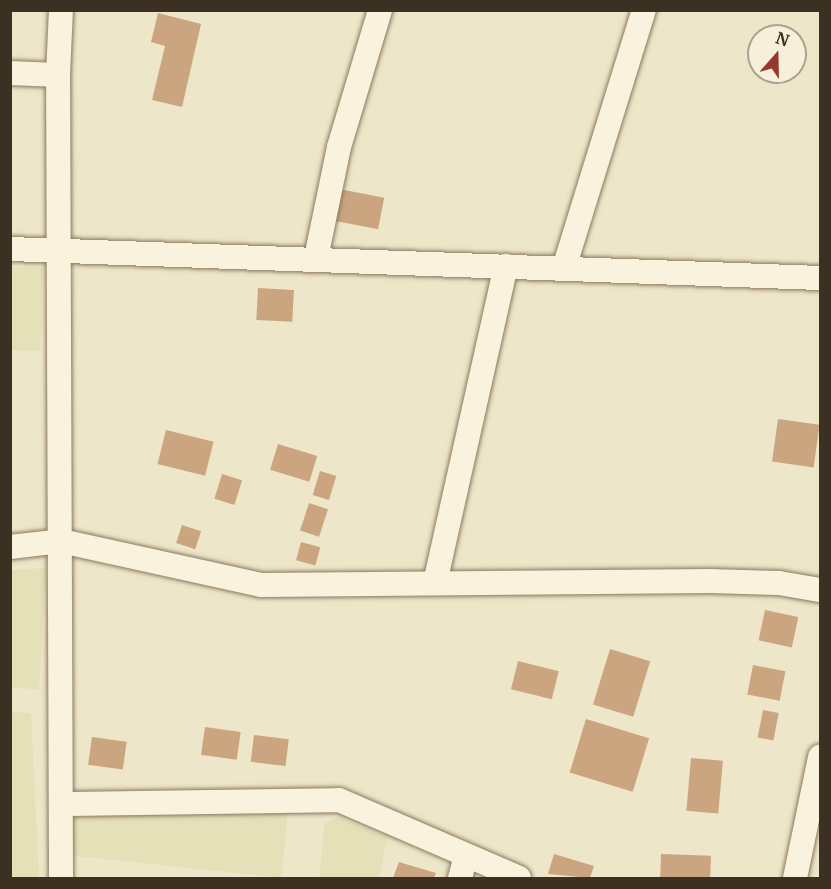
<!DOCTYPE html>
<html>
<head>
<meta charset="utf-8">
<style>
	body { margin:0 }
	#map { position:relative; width:831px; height:889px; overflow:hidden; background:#eee6c9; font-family:Merriweather,serif }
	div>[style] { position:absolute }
	.farmland>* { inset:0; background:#e4e0b7; transform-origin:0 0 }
	.building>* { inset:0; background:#cba580; transform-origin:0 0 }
	.roads { filter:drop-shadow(0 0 2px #8b795e) drop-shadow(0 0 2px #8b795e) }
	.minor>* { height:24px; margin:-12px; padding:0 12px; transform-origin:12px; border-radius:12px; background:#f9f2dd }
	span { translate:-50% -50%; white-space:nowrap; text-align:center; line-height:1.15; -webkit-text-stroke:4.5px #f6efd9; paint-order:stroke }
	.frame { position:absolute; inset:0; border:12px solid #3b3021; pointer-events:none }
	.north { position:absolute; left:747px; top:24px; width:60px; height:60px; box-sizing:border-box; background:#f6efd9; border:2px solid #aba38f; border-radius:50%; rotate:20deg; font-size:16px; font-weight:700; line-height:24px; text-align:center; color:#3b3021 }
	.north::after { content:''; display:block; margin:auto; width:21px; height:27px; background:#98362f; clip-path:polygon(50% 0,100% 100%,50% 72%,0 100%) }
</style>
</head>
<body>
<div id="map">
	<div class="farmland">
		<i style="left:11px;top:267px;width:32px;height:83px;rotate:2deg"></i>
		<i style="clip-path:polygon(46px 568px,39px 689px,11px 688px,11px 570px)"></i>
		<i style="clip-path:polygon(11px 712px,31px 713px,39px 878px,11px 878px)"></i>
		<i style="left:288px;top:812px;width:66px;height:225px;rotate:96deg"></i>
		<i style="clip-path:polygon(338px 817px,387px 838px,379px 878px,319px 878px,325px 823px)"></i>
	</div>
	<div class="building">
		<i style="clip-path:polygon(158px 13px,201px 24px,182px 107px,152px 100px,165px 46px,151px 42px)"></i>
		<i style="left:339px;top:189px;width:46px;height:32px;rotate:11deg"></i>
		<i style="left:258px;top:288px;width:36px;height:32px;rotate:3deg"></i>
		<i style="left:778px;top:419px;width:42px;height:43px;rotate:8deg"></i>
		<i style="left:166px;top:430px;width:49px;height:35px;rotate:14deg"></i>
		<i style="left:278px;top:444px;width:41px;height:27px;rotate:17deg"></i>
		<i style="left:320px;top:471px;width:17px;height:25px;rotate:17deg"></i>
		<i style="left:222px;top:474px;width:21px;height:26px;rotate:17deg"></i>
		<i style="left:309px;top:503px;width:20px;height:29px;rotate:18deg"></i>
		<i style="left:182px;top:525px;width:20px;height:19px;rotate:18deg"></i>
		<i style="left:301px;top:542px;width:20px;height:19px;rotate:15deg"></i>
		<i style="left:765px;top:610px;width:34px;height:31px;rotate:12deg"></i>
		<i style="left:610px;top:649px;width:42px;height:58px;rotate:17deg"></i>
		<i style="left:518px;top:661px;width:42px;height:29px;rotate:14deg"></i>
		<i style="left:753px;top:665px;width:33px;height:30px;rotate:11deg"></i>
		<i style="left:763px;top:710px;width:16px;height:28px;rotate:11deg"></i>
		<i style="left:586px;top:719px;width:66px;height:56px;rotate:17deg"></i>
		<i style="left:205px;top:727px;width:36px;height:28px;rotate:8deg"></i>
		<i style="left:254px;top:735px;width:35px;height:27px;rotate:7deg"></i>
		<i style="left:92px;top:737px;width:35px;height:28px;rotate:8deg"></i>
		<i style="left:691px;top:758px;width:32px;height:53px;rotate:5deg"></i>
		<i style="clip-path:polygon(554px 854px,594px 866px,590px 878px,548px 874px)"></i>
		<i style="left:661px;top:854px;width:50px;height:24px;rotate:2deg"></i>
		<i style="clip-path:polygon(399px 862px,436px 873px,434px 878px,393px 878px)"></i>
	</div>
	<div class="roads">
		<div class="minor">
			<i style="left:10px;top:73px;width:48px;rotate:2.4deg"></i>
			<i style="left:10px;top:249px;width:811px;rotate:2.05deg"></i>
			<i style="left:316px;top:258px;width:113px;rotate:-78.3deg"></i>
			<i style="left:339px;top:147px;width:143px;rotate:-73.3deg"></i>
			<i style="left:564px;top:268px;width:270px;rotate:-72.8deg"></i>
			<i style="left:10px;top:547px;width:51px;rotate:-6.7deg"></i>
			<i style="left:61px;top:541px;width:205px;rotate:12.4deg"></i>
			<i style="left:261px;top:585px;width:449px;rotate:-0.5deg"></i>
			<i style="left:710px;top:581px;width:69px;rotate:1.7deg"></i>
			<i style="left:779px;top:583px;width:42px;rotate:9.7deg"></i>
			<i style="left:435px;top:583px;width:325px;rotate:-77.4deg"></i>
			<i style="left:63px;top:804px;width:276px;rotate:-0.8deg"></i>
			<i style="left:339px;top:800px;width:196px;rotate:23.4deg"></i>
			<i style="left:61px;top:878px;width:803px;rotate:-90.21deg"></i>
			<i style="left:58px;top:75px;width:65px;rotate:-87.4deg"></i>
			<i style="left:460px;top:878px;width:23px;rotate:-75deg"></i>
			<i style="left:795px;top:878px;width:124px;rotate:-78.3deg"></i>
		</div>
	</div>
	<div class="frame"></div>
	<div class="north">N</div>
</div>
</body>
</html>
